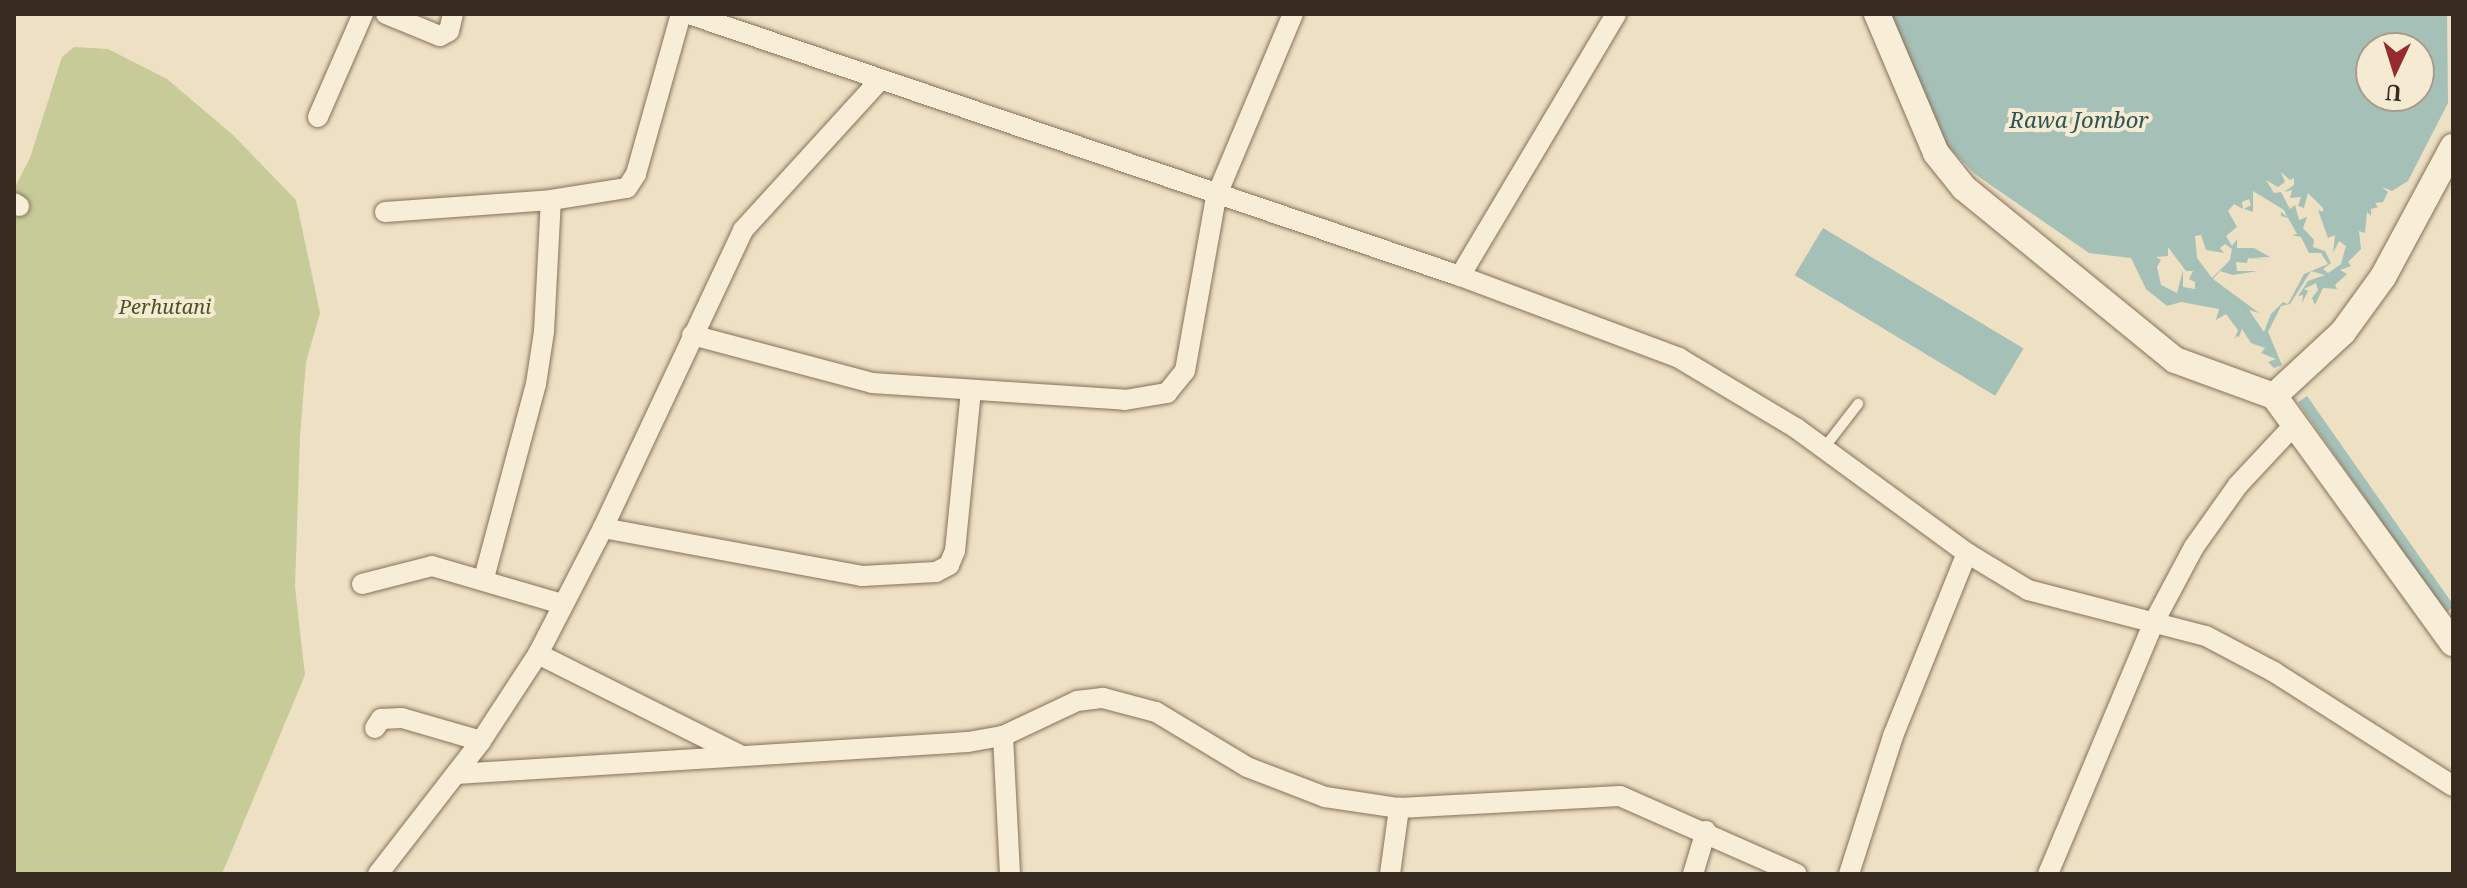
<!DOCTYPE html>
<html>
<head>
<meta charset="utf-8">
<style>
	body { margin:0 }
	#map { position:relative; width:2467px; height:888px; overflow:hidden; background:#ede0c3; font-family:"Noto Serif",serif }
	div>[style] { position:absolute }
	.green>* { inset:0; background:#c6cb97 }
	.water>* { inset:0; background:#a5c0b7; transform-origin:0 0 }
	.roads { filter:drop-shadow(0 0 2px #87715a) drop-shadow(0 0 2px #87715a) }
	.service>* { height:10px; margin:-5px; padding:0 5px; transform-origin:5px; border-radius:5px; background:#f8edd6 }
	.minor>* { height:20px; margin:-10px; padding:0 10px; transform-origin:10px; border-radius:10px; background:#f8edd6 }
	.tertiary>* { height:26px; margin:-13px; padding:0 13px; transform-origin:13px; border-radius:13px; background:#f8edd6 }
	span { translate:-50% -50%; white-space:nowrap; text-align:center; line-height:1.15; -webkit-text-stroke:8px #f5ead2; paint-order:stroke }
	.park-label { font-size:20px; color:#485325; font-style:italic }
	.water-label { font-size:22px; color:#2d5653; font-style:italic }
	.frame { position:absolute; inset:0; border:16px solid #372a1e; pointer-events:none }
	.north { position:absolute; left:2355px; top:32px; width:80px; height:80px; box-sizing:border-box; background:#f5ead2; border:2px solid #a99d8a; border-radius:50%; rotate:184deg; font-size:22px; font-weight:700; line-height:32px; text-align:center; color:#372a1e }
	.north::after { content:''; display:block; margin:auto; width:28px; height:36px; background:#952b2e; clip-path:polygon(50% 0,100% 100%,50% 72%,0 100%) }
</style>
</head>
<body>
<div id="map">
	<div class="green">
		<i style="clip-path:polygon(74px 47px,108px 49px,167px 79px,233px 135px,296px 200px,320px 313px,306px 362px,300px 436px,295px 587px,305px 675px,222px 874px,14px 874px,14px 189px,30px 158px,62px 57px)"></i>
	</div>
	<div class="water">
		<i style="clip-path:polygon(evenodd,1890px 14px,2447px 14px,2448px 103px,2408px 181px,2392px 191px,2382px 187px,2388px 192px,2383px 202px,2375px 203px,2378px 207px,2371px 209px,2371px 216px,2367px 212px,2365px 233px,2359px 231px,2361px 249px,2348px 262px,2351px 266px,2340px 270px,2347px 274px,2335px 285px,2337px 289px,2323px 288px,2315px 305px,2312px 298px,2324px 282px,2318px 290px,2316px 283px,2304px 289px,2308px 291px,2302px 303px,2303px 295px,2298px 296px,2308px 281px,2325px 275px,2311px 271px,2290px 304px,2281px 306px,2268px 332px,2282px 365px,2274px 368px,2268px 362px,2276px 359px,2261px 353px,2265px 348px,2251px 343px,2242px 329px,2239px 337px,2245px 341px,2237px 336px,2234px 340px,2238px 330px,2226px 314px,2216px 320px,2219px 309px,2181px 302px,2167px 306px,2146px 289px,2131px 258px,2089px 253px,1975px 174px,1944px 142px,1890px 14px,2371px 48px,2419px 48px,2419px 96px,2371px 96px,2371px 48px,1890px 14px,2281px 172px,2290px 180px,2294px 178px,2294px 185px,2284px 192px,2292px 190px,2290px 198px,2301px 197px,2298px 206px,2304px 208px,2308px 193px,2323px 208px,2323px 212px,2318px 210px,2328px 238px,2335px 235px,2333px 253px,2339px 241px,2346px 246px,2341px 264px,2328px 273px,2323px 269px,2331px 263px,2325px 251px,2313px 247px,2314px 240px,2303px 228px,2307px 217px,2299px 220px,2295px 205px,2290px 209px,2281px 192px,2274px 193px,2266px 180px,2278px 187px,2285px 182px,2281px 172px,1890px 14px,2253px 191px,2284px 210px,2287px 217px,2281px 212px,2281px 216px,2288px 218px,2297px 234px,2292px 235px,2301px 237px,2309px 253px,2321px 253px,2328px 264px,2304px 274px,2288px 304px,2283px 302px,2271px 314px,2264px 332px,2249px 310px,2259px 313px,2213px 279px,2220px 271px,2233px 275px,2258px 271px,2237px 271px,2236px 262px,2247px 263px,2248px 258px,2276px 261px,2252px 258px,2270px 257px,2254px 248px,2237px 248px,2237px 239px,2232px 246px,2226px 236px,2237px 227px,2228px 211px,2234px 204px,2243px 209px,2242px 202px,2249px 199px,2251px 205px,2244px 209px,2253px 212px,2253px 191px,1890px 14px,2201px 235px,2206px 250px,2224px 253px,2220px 248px,2225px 244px,2232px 249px,2230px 260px,2212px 278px,2197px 258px,2195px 236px,2201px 235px,1890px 14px,2168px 247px,2186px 271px,2193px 271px,2189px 279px,2195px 282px,2195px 289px,2183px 287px,2183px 270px,2177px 293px,2161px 285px,2157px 267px,2161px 260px,2156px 257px,2168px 256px,2168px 247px)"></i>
		<i style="left:1823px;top:228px;width:234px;height:55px;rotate:31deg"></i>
		<i style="left:2307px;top:396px;width:257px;height:11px;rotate:55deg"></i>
	</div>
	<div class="roads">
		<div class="service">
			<i style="left:1824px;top:448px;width:56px;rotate:-52.3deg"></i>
		</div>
		<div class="minor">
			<i style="left:386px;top:14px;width:58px;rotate:22.2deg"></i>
			<i style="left:440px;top:36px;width:10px;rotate:-29deg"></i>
			<i style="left:449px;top:31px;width:17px;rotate:-77deg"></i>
			<i style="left:689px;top:14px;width:814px;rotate:18.77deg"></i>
			<i style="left:1460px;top:276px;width:234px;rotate:20.5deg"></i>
			<i style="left:1679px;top:358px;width:136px;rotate:30.9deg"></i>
			<i style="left:1796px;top:428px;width:212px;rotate:36.2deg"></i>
			<i style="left:1967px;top:553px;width:71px;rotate:31.2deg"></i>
			<i style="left:2028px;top:590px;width:184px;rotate:14.5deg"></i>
			<i style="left:2206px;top:636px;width:77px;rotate:27.9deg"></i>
			<i style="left:2274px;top:672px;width:212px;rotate:32.5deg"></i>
			<i style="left:318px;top:117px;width:112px;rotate:-66.4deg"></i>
			<i style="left:14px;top:203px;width:6px;rotate:31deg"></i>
			<i style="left:385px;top:212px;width:166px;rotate:-4.1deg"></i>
			<i style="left:551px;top:200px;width:77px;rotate:-9deg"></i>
			<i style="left:627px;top:188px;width:17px;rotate:-57deg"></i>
			<i style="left:636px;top:174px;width:166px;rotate:-74.3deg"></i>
			<i style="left:1460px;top:276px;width:305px;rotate:-59.2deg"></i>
			<i style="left:692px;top:335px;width:186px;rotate:14.9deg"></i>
			<i style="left:872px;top:383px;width:254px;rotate:3.8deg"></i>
			<i style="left:1125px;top:400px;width:43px;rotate:-9.5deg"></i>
			<i style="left:1167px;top:393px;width:28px;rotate:-51deg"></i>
			<i style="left:1185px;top:371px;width:177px;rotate:-79.9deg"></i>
			<i style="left:1216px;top:197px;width:199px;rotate:-67.2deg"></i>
			<i style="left:603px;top:528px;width:263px;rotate:10.5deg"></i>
			<i style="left:862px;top:576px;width:74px;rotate:-3.1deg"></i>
			<i style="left:936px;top:572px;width:15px;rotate:-28deg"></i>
			<i style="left:949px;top:565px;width:15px;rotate:-67deg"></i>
			<i style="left:955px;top:551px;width:161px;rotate:-84.3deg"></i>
			<i style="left:484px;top:578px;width:201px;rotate:-75deg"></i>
			<i style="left:536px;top:384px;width:53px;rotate:-81.3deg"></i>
			<i style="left:544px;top:332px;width:132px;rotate:-87deg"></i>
			<i style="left:362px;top:584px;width:72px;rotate:-14.4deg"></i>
			<i style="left:432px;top:566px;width:135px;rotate:16.3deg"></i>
			<i style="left:538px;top:654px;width:224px;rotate:26.6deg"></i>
			<i style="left:375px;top:728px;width:11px;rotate:-56deg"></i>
			<i style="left:381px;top:719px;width:21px;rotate:-3deg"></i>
			<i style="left:402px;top:718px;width:82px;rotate:16.2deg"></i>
			<i style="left:1003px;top:736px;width:138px;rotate:87.1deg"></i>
			<i style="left:456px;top:774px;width:513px;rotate:-3.58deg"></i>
			<i style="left:968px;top:742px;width:36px;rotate:-10deg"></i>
			<i style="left:1003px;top:736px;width:82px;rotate:-25.3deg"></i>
			<i style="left:1077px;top:701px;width:26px;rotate:-7deg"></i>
			<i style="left:1103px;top:698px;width:55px;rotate:14.8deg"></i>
			<i style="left:1156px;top:712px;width:106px;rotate:31.1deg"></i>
			<i style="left:1247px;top:767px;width:84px;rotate:21deg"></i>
			<i style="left:1325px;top:797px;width:75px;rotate:8.5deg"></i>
			<i style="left:1399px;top:808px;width:221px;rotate:-3.1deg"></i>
			<i style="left:1620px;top:796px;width:193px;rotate:23.8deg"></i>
			<i style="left:378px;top:874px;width:168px;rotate:-52.2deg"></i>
			<i style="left:481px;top:741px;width:104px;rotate:-56.8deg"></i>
			<i style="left:538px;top:654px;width:142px;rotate:-62.7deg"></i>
			<i style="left:603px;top:528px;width:329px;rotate:-64.8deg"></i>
			<i style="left:743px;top:230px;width:200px;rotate:-47.6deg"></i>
			<i style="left:1390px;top:874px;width:67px;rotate:-82.2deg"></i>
			<i style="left:1693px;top:874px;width:45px;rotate:-73.2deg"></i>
			<i style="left:1849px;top:874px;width:145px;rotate:-72.3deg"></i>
			<i style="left:1893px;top:736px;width:197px;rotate:-68deg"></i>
			<i style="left:2048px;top:874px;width:276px;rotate:-67.2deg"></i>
			<i style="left:2155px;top:620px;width:83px;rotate:-61.9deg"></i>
			<i style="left:2194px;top:547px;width:76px;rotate:-54.6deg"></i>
			<i style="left:2238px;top:485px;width:85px;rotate:-46.9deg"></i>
		</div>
		<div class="tertiary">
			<i style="left:1877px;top:14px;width:151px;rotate:67deg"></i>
			<i style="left:1936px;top:153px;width:45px;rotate:51.3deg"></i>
			<i style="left:1964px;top:188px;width:272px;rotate:39.2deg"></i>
			<i style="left:2175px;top:360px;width:105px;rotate:20deg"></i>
			<i style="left:2274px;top:396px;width:94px;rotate:-42.8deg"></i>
			<i style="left:2343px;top:332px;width:68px;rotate:-54deg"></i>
			<i style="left:2383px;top:277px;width:148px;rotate:-61.7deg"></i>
			<i style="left:2274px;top:396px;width:305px;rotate:54.1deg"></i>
		</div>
	</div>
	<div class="park-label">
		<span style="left:165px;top:306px">Perhutani</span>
	</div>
	<div class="water-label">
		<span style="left:2079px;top:120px">Rawa Jombor</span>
	</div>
	<div class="frame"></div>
	<div class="north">U</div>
</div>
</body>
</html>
